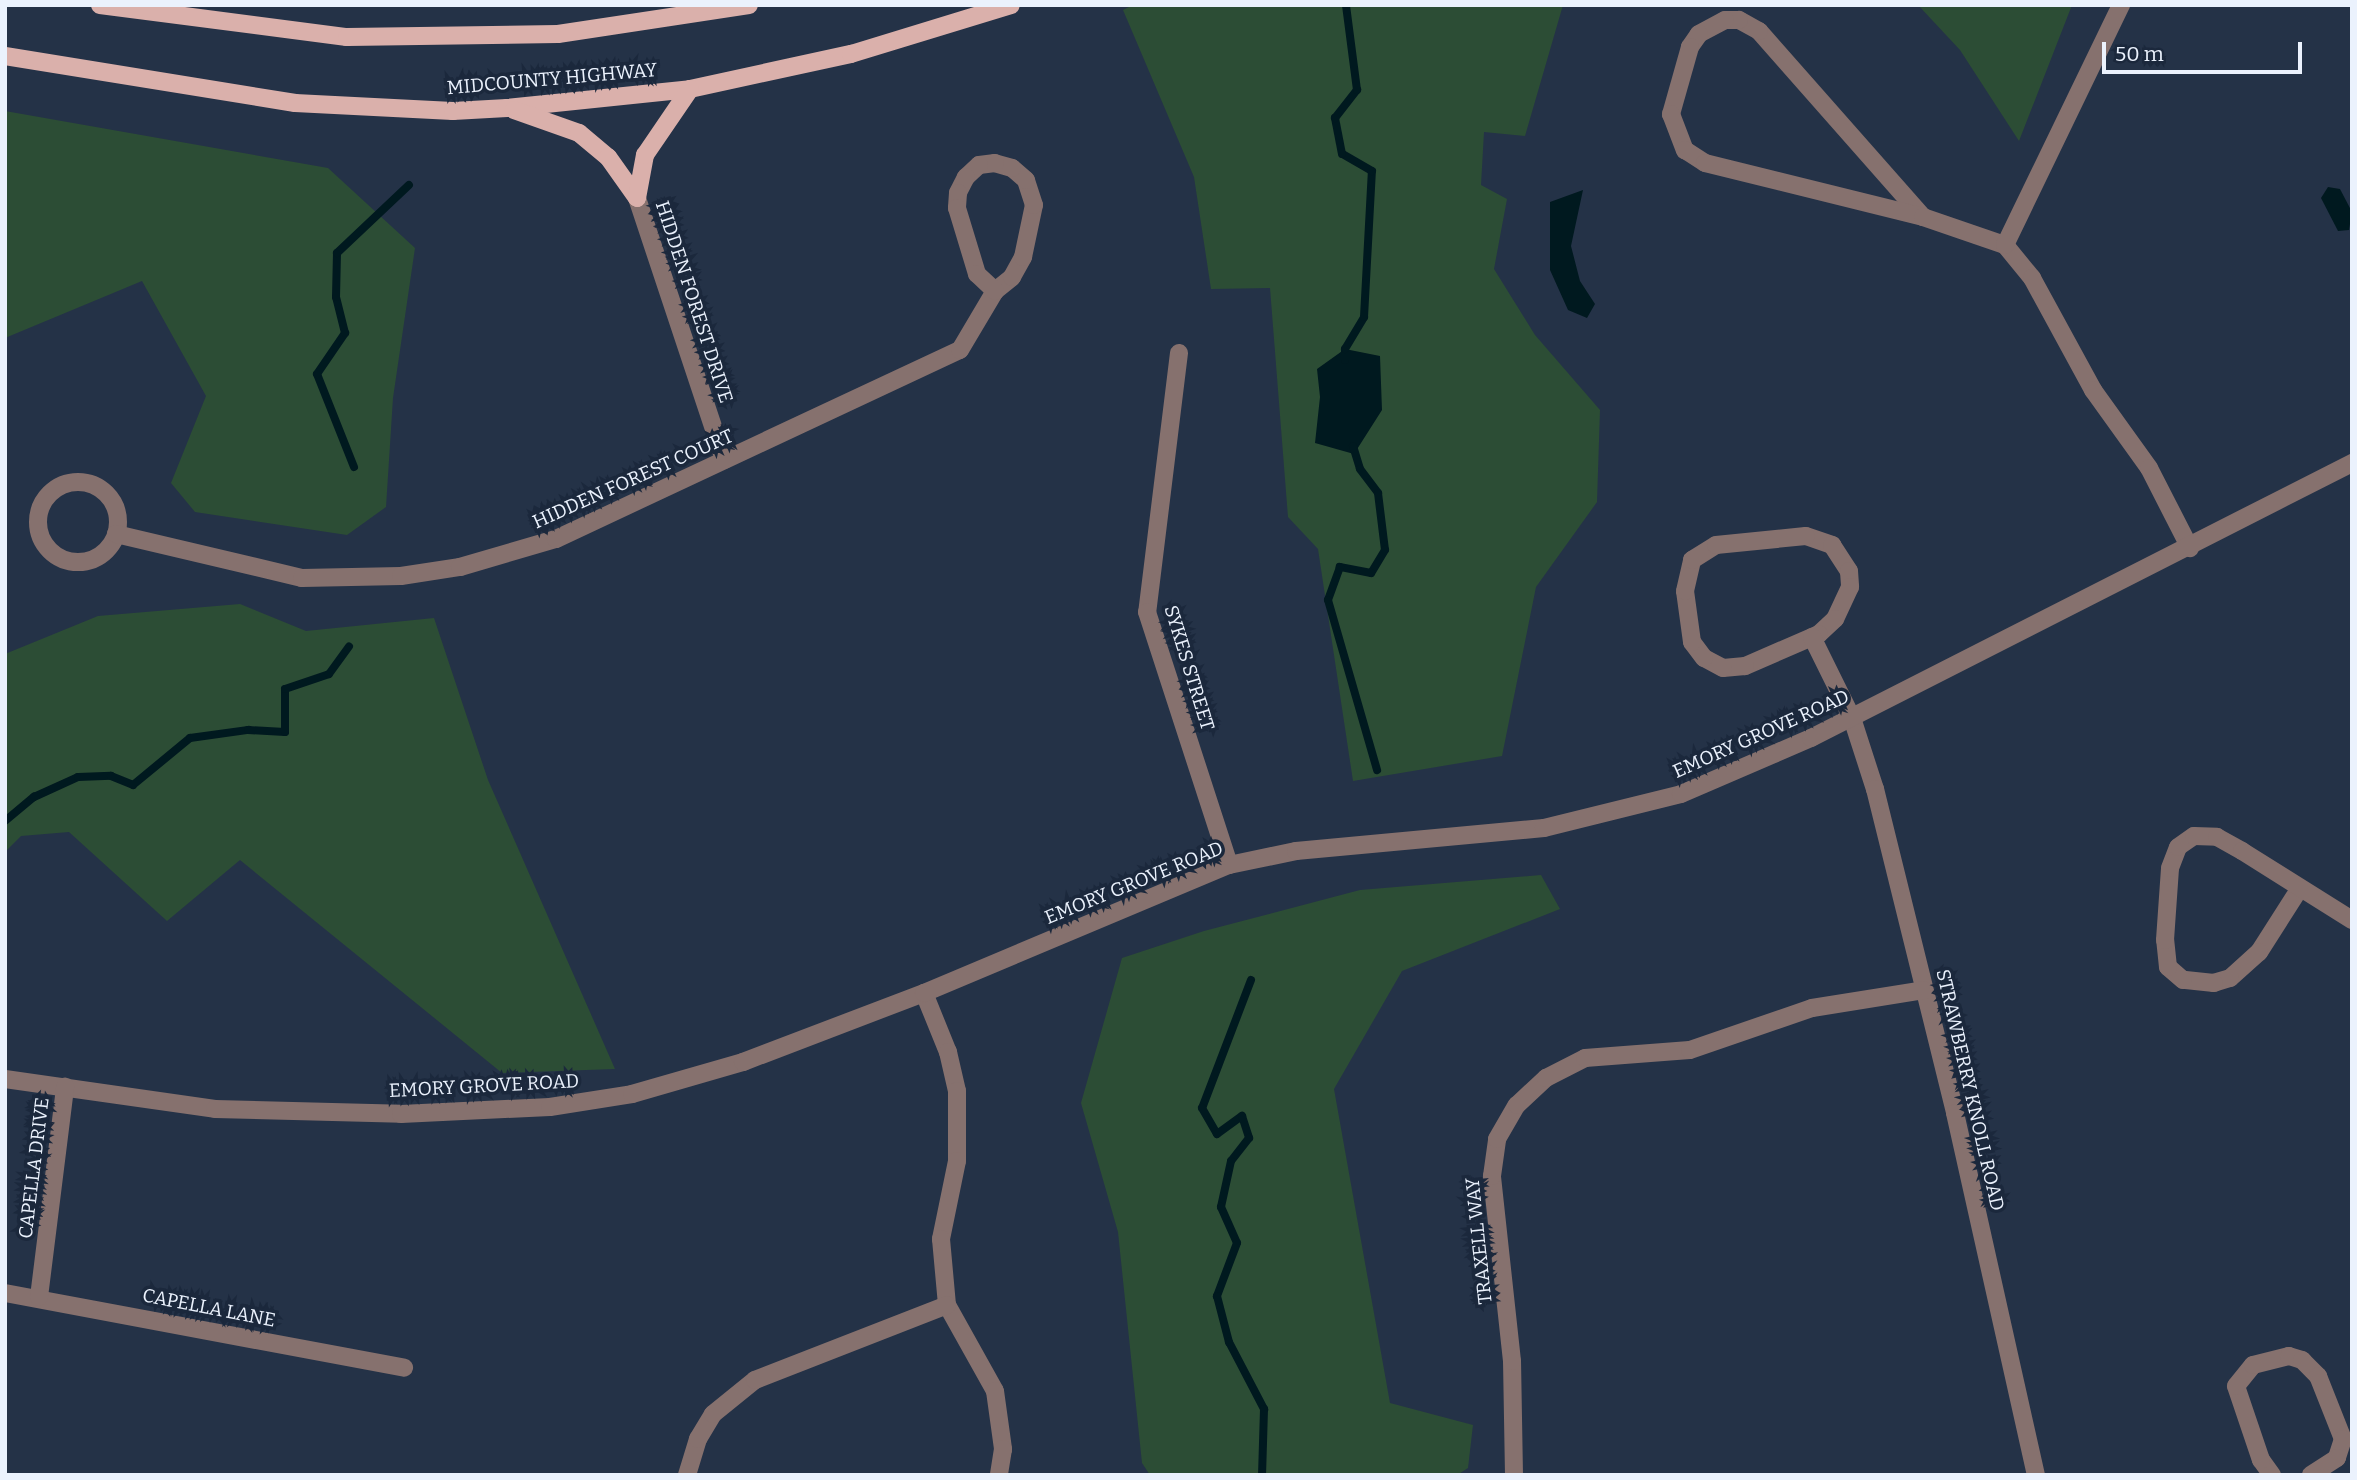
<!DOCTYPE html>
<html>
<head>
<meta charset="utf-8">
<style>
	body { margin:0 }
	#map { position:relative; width:2357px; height:1480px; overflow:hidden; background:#243247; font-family:Bitter,serif }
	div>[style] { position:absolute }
	.green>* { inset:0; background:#2c4d35 }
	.water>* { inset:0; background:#00191f }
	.stream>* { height:8px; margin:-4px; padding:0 4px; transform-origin:4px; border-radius:4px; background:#00191f }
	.minor>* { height:18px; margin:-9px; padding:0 9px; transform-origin:9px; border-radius:9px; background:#86716e }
	.minor>.ring { margin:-9px; padding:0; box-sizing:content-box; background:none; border:18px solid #86716e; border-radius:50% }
	.major>* { height:18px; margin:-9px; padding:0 9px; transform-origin:9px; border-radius:9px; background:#dab0ab }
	span { translate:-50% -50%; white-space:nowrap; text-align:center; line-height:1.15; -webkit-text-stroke:7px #1b283c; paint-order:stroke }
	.street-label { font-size:19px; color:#ebf2fd }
	.frame { position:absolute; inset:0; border:7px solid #ebf2fd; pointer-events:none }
	.scale { position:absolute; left:2102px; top:42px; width:200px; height:32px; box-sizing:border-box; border:4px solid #ebf2fd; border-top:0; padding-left:9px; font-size:21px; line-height:24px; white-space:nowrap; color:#ebf2fd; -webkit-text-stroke:5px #1b283c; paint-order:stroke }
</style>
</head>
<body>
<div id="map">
	<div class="green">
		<i style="clip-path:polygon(1133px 5px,1563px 5px,1525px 136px,1484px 132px,1481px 185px,1507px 199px,1494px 269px,1535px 335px,1600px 410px,1597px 502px,1536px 587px,1502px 756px,1353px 781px,1318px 549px,1288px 517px,1270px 288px,1211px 289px,1194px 177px,1123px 10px)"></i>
		<i style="clip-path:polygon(1918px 5px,2072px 5px,2019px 141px,1960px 50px)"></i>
		<i style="clip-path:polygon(5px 111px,328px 168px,415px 248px,393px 398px,386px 507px,347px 535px,195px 512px,171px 483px,206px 396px,142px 281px,5px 338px)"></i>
		<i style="clip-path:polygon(240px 604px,306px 631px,434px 618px,488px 780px,615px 1069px,502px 1073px,240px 860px,167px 921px,69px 832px,21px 836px,5px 852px,5px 654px,98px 616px)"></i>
		<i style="clip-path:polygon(1541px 875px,1560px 909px,1402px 971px,1334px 1089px,1390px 1403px,1473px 1425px,1468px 1468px,1457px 1475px,1150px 1475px,1142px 1463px,1118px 1232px,1081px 1103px,1122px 958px,1204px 931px,1360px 890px)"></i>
	</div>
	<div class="water">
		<i style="clip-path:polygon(2328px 187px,2340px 189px,2352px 212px,2349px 230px,2338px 231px,2321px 198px)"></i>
		<i style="clip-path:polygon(1583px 190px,1571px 246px,1580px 281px,1595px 304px,1587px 318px,1568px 310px,1550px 270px,1550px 202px)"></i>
		<i style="clip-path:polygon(1345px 349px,1380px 356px,1382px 410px,1354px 454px,1315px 443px,1320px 397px,1317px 369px)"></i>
	</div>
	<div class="stream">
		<i style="left:1345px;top:360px;width:11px;rotate:-90deg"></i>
		<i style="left:1345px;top:349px;width:37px;rotate:-59deg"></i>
		<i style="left:1364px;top:317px;width:146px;rotate:-86.9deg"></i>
		<i style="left:1372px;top:171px;width:34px;rotate:-150deg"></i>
		<i style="left:1342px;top:154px;width:37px;rotate:-101deg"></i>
		<i style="left:1335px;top:118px;width:36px;rotate:-52deg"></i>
		<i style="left:1357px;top:90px;width:86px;rotate:-97.4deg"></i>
		<i style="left:1353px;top:446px;width:24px;rotate:73deg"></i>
		<i style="left:1360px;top:469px;width:30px;rotate:53deg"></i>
		<i style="left:1378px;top:493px;width:57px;rotate:83deg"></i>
		<i style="left:1385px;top:550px;width:27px;rotate:121deg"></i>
		<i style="left:1371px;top:573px;width:32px;rotate:-169deg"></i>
		<i style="left:1340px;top:567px;width:35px;rotate:110deg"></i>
		<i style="left:1328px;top:600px;width:177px;rotate:73.9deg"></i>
		<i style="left:354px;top:467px;width:100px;rotate:-111.7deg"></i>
		<i style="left:317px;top:374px;width:50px;rotate:-55.7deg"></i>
		<i style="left:345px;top:333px;width:37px;rotate:-104deg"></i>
		<i style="left:336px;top:297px;width:44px;rotate:-88.7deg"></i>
		<i style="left:337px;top:253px;width:99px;rotate:-43.4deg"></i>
		<i style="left:5px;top:821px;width:38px;rotate:-40deg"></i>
		<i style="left:34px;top:797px;width:48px;rotate:-24.4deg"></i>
		<i style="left:78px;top:777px;width:33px;rotate:-2deg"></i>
		<i style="left:111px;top:776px;width:24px;rotate:22deg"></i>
		<i style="left:133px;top:785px;width:74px;rotate:-39.5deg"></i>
		<i style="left:190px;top:738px;width:59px;rotate:-7.9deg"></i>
		<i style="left:248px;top:730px;width:37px;rotate:3deg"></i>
		<i style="left:285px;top:732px;width:43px;rotate:-90deg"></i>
		<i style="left:285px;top:689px;width:46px;rotate:-18.8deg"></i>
		<i style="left:329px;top:674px;width:34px;rotate:-54deg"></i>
		<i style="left:1251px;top:980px;width:137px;rotate:110.9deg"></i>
		<i style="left:1202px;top:1108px;width:30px;rotate:60deg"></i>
		<i style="left:1217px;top:1134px;width:31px;rotate:-36deg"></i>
		<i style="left:1242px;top:1116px;width:23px;rotate:72deg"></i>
		<i style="left:1249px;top:1138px;width:29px;rotate:128deg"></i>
		<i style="left:1231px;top:1161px;width:47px;rotate:102.3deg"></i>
		<i style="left:1221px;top:1207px;width:39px;rotate:66deg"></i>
		<i style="left:1237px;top:1243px;width:57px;rotate:110.7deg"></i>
		<i style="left:1217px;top:1296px;width:48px;rotate:75.4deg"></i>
		<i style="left:1229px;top:1342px;width:76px;rotate:62.4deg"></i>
		<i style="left:1264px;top:1409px;width:66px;rotate:91.7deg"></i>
	</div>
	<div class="minor">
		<i style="left:637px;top:198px;width:276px;rotate:71.6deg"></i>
		<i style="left:1923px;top:217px;width:248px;rotate:-131.4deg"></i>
		<i style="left:1759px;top:31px;width:23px;rotate:-151deg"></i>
		<i style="left:1739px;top:20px;width:14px;rotate:180deg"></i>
		<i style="left:1725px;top:20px;width:30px;rotate:152deg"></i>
		<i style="left:1699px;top:34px;width:16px;rotate:125deg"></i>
		<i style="left:1690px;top:47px;width:70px;rotate:105.8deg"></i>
		<i style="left:1671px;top:114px;width:39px;rotate:69deg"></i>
		<i style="left:1685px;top:150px;width:24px;rotate:33deg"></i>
		<i style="left:1705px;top:163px;width:225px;rotate:13.9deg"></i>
		<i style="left:1923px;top:217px;width:87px;rotate:18.9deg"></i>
		<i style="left:2005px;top:245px;width:43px;rotate:50.7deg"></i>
		<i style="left:2032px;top:278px;width:128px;rotate:61.4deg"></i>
		<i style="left:2093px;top:390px;width:96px;rotate:54.3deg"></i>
		<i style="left:2149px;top:468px;width:90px;rotate:62.9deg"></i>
		<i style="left:2005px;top:245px;width:267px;rotate:-64.2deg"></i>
		<i style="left:1179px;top:353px;width:261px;rotate:97deg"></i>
		<i style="left:1147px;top:612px;width:266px;rotate:72deg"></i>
		<i class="ring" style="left:38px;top:482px;width:62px;height:62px"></i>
		<i style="left:116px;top:534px;width:191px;rotate:13.3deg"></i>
		<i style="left:302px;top:578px;width:99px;rotate:-1.2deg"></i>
		<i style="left:401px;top:576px;width:60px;rotate:-8.7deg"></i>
		<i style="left:460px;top:567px;width:100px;rotate:-16.3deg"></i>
		<i style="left:556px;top:539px;width:446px;rotate:-25.1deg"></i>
		<i style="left:960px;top:350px;width:69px;rotate:-59.3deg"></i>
		<i style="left:995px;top:291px;width:22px;rotate:-39deg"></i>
		<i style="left:1012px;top:277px;width:23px;rotate:-61deg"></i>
		<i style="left:1023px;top:257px;width:53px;rotate:-78.1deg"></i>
		<i style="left:1034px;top:205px;width:26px;rotate:-108deg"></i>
		<i style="left:1026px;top:180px;width:18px;rotate:-139deg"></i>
		<i style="left:1012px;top:168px;width:18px;rotate:-164deg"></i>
		<i style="left:995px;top:163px;width:16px;rotate:173deg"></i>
		<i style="left:979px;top:165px;width:18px;rotate:137deg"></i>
		<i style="left:966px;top:177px;width:18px;rotate:117deg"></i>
		<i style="left:958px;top:193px;width:15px;rotate:94deg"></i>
		<i style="left:957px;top:208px;width:69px;rotate:73.1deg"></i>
		<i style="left:977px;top:274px;width:25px;rotate:43deg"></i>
		<i style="left:1806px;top:536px;width:28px;rotate:19deg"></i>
		<i style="left:1832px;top:545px;width:31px;rotate:57deg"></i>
		<i style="left:1849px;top:571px;width:16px;rotate:86deg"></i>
		<i style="left:1850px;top:587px;width:35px;rotate:115deg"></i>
		<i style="left:1835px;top:619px;width:22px;rotate:137deg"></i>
		<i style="left:1819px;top:634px;width:81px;rotate:156.6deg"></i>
		<i style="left:1745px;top:666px;width:22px;rotate:175deg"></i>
		<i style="left:1723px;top:668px;width:21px;rotate:-152deg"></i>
		<i style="left:1704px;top:658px;width:20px;rotate:-127deg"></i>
		<i style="left:1692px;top:642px;width:51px;rotate:-97.8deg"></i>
		<i style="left:1685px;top:591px;width:32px;rotate:-77deg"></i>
		<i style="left:1692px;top:560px;width:28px;rotate:-32deg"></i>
		<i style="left:1716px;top:545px;width:90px;rotate:-5.7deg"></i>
		<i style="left:1812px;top:637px;width:90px;rotate:63.7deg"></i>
		<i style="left:1852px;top:718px;width:75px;rotate:72.1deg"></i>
		<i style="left:1875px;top:789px;width:334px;rotate:76.1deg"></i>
		<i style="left:1955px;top:1113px;width:371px;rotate:77.4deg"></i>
		<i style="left:2300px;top:888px;width:76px;rotate:122.6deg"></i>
		<i style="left:2259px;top:952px;width:39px;rotate:138deg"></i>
		<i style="left:2230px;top:978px;width:17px;rotate:163deg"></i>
		<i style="left:2214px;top:983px;width:31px;rotate:-174deg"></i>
		<i style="left:2183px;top:980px;width:20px;rotate:-139deg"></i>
		<i style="left:2168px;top:967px;width:27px;rotate:-96deg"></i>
		<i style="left:2165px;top:940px;width:72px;rotate:-86deg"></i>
		<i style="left:2170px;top:868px;width:22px;rotate:-69deg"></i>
		<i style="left:2178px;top:847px;width:19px;rotate:-35deg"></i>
		<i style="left:2194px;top:836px;width:23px;rotate:2deg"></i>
		<i style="left:2217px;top:837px;width:29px;rotate:29deg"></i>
		<i style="left:2242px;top:851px;width:130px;rotate:32.1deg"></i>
		<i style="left:924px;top:993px;width:64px;rotate:67.9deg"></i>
		<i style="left:948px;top:1052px;width:40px;rotate:77deg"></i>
		<i style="left:957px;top:1091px;width:70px;rotate:90deg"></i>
		<i style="left:957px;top:1161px;width:80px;rotate:101.6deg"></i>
		<i style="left:941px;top:1239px;width:66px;rotate:84.8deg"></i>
		<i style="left:947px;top:1305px;width:98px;rotate:60.8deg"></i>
		<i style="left:995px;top:1391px;width:59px;rotate:82.1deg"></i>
		<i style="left:1003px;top:1449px;width:26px;rotate:99deg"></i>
		<i style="left:5px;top:1079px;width:212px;rotate:8.1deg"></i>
		<i style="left:215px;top:1109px;width:186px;rotate:1.5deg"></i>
		<i style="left:401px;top:1114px;width:149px;rotate:-2.7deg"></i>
		<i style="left:550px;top:1107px;width:83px;rotate:-9deg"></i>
		<i style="left:632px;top:1094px;width:116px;rotate:-16.1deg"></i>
		<i style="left:743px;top:1062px;width:194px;rotate:-20.9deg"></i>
		<i style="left:924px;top:993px;width:331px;rotate:-22.8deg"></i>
		<i style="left:1229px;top:865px;width:68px;rotate:-11.8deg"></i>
		<i style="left:1296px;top:851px;width:249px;rotate:-5.3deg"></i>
		<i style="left:1544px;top:828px;width:141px;rotate:-13.9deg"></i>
		<i style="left:1681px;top:794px;width:142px;rotate:-23.3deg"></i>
		<i style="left:1811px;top:738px;width:607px;rotate:-26.95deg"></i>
		<i style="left:5px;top:1293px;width:406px;rotate:10.6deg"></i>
		<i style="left:39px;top:1297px;width:212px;rotate:-82.9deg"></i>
		<i style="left:687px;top:1475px;width:38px;rotate:-73deg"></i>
		<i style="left:698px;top:1439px;width:29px;rotate:-59deg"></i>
		<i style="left:713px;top:1414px;width:54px;rotate:-39deg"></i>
		<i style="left:755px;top:1380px;width:206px;rotate:-21.3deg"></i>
		<i style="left:1514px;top:1475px;width:114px;rotate:-91deg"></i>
		<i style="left:1512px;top:1361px;width:186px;rotate:-96.2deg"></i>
		<i style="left:1492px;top:1176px;width:37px;rotate:-82deg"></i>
		<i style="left:1497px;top:1139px;width:39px;rotate:-60deg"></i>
		<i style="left:1517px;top:1105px;width:40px;rotate:-43deg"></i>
		<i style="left:1546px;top:1078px;width:44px;rotate:-27.1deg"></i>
		<i style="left:1585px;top:1058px;width:105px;rotate:-4.4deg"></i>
		<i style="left:1690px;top:1050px;width:129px;rotate:-19deg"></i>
		<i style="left:1812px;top:1008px;width:113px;rotate:-9.1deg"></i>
		<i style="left:2272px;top:1475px;width:19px;rotate:-126deg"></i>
		<i style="left:2261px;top:1460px;width:78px;rotate:-108.7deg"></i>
		<i style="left:2236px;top:1386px;width:27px;rotate:-51deg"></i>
		<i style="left:2253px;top:1365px;width:37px;rotate:-14deg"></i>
		<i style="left:2289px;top:1356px;width:14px;rotate:17deg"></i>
		<i style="left:2302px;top:1360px;width:23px;rotate:45deg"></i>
		<i style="left:2318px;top:1376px;width:68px;rotate:68.4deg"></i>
		<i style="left:2343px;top:1439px;width:20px;rotate:108deg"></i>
		<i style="left:2337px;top:1458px;width:31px;rotate:147deg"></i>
	</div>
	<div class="major">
		<i style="left:100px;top:5px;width:249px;rotate:7.4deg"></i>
		<i style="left:347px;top:37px;width:211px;rotate:-0.8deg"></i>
		<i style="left:558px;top:34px;width:193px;rotate:-8.6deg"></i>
		<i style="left:5px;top:56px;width:294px;rotate:9.2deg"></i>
		<i style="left:295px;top:103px;width:158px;rotate:2.9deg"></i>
		<i style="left:453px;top:111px;width:54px;rotate:-3.2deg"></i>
		<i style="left:507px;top:108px;width:184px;rotate:-5.9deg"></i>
		<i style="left:690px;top:89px;width:165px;rotate:-12.3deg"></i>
		<i style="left:851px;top:54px;width:167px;rotate:-17deg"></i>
		<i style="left:514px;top:110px;width:69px;rotate:19.5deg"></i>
		<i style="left:579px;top:133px;width:38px;rotate:40deg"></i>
		<i style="left:608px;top:157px;width:50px;rotate:54.7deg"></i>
		<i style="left:637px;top:198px;width:44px;rotate:-79.5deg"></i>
		<i style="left:645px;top:155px;width:80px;rotate:-55.7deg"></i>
	</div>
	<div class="street-label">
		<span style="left:552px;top:79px;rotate:-5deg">MIDCOUNTY HIGHWAY</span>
		<span style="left:694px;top:302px;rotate:72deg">HIDDEN FOREST DRIVE</span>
		<span style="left:633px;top:479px;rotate:-24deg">HIDDEN FOREST COURT</span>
		<span style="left:1189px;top:668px;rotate:73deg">SYKES STREET</span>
		<span style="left:1761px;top:734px;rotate:-24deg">EMORY GROVE ROAD</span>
		<span style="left:1134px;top:883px;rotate:-22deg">EMORY GROVE ROAD</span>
		<span style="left:484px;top:1086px;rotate:-3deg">EMORY GROVE ROAD</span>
		<span style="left:1970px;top:1090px;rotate:77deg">STRAWBERRY KNOLL ROAD</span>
		<span style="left:34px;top:1168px;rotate:-83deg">CAPELLA DRIVE</span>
		<span style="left:1479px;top:1241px;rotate:-96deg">TRAXELL WAY</span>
		<span style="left:209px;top:1308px;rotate:11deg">CAPELLA LANE</span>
	</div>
	<div class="frame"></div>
	<div class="scale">50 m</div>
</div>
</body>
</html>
